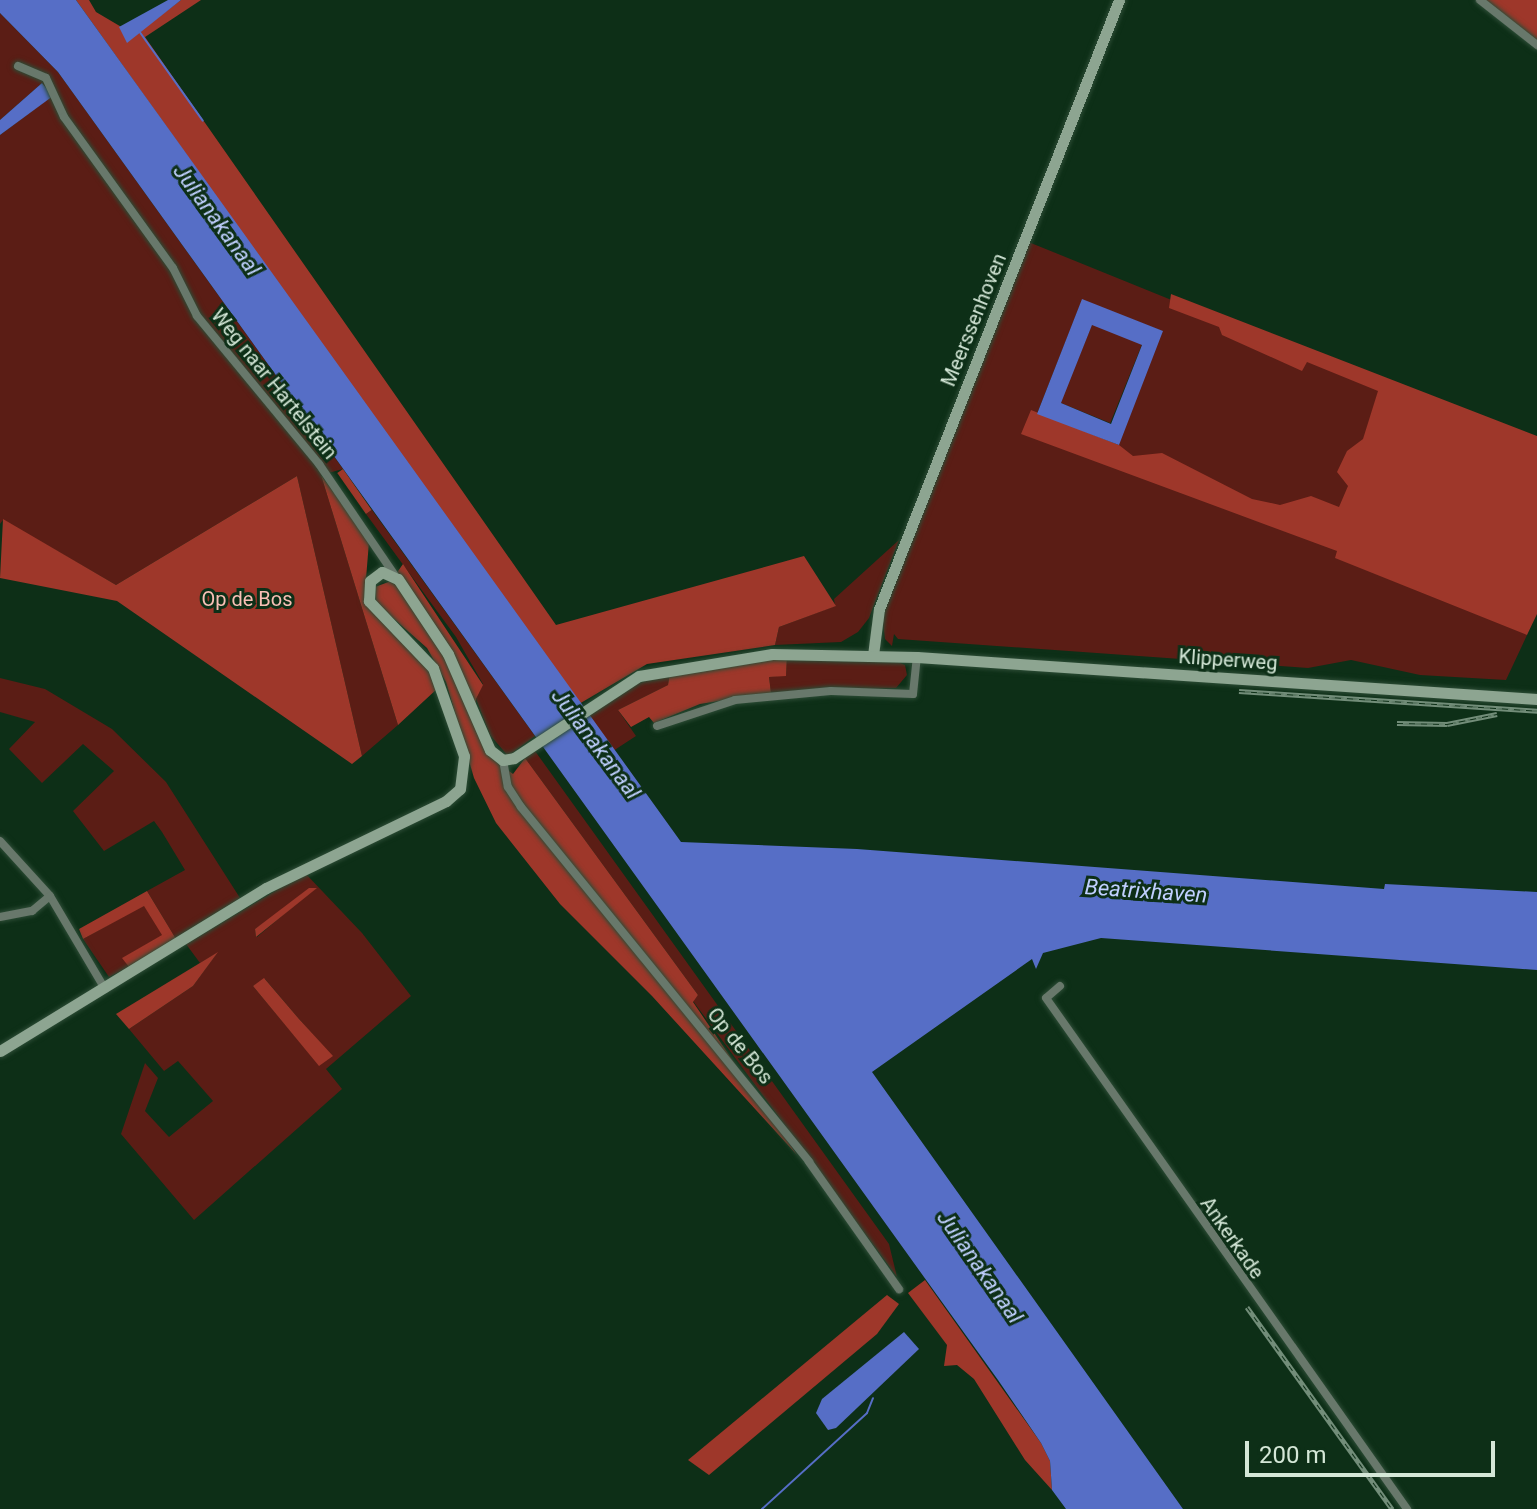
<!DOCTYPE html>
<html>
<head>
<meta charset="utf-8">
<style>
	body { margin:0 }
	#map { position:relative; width:1537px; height:1509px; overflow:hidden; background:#0d2f17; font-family:Roboto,sans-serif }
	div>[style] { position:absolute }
	.green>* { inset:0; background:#5b1d15; transform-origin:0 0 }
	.forest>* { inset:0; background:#9e372a; transform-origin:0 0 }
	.water>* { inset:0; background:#566ec6 }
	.stream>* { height:2px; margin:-1px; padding:0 1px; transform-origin:1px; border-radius:1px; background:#566ec6 }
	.roads { filter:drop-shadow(0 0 2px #2d4c36) drop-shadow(0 0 2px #2d4c36) }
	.street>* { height:8px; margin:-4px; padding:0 4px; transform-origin:4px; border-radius:4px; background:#68786b }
	.secondary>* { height:11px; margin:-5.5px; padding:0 5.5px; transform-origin:5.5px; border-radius:5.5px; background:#8da591 }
	.rail>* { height:5px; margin-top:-2.5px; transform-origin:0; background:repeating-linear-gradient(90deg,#0d2f17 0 6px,#728d79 0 12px); box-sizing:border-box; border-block:2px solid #728d79 }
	span { translate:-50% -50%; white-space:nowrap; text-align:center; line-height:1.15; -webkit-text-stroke:6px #0d2f17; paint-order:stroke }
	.street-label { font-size:20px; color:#d4e7d7 }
	.park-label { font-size:20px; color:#f8bfb5 }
	.water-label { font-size:22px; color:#c0d0ff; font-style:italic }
	.scale { position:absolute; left:1245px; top:1441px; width:250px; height:36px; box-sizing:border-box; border:4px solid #d4e7d7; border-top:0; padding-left:10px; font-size:24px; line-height:28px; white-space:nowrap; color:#d4e7d7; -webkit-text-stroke:6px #0d2f17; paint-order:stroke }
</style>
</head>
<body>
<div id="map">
	<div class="green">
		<i style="clip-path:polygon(0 13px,58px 72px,343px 469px,321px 475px,398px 725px,362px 756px,297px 476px,116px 585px,3px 520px,0 524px,0 135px,52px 96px,42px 83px,0 120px)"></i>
		<i style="clip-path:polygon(evenodd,1026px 241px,1448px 412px,1527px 635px,1506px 680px,1420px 675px,1351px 660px,1308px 668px,898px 639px,894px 634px,892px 646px,885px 639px,882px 616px,1026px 241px,1082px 300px,1162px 331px,1118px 445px,1037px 414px,1082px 300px)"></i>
		<i style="left:1092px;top:324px;width:54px;height:85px;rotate:22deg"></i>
		<i style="clip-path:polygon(372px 510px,535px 736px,508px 756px,490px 735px,476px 699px,483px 684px,456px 637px,366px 514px)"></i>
		<i style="clip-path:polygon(899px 540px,869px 618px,858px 632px,841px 642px,775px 645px,779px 627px,835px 606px,834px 599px)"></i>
		<i style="clip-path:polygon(787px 656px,896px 661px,905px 665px,907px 675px,896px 688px,771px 693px,769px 677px,786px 675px)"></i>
		<i style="clip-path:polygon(670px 672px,668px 685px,618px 710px,636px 736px,613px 751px,586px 714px,636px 684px)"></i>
		<i style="clip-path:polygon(0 678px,45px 689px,112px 729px,166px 782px,240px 898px,176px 939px,147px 891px,185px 870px,162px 832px,154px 821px,104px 851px,73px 811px,114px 771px,83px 744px,42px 783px,9px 749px,35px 722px,0 712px)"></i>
		<i style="clip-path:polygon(535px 751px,889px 1244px,897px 1277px,693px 1001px,698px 995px,525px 758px)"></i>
		<i style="clip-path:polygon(evenodd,305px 873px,362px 933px,411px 996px,326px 1069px,342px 1089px,194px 1220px,121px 1134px,145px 1063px,158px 1078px,145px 1111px,169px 1137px,213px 1101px,178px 1061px,164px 1071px,129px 1029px,193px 986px,217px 953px,200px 963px,186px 944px,305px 873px,315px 888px,257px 937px,256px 937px,255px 929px,315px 888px,305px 873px,265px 979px,299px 1019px,332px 1056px,319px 1065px,253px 986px,265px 979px)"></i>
		<i style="clip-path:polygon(144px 905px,163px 935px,123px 958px,129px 967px,109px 977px,83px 939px)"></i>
	</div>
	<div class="forest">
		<i style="clip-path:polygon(76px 0,89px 0,96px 12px,135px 35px,181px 0,201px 0,145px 37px,556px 625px,804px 556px,836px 606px,779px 627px,775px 645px,647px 664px,579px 704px)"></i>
		<i style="clip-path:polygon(1484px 0,1537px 0,1537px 41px)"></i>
		<i style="clip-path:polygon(1171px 294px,1537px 436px,1537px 614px,1527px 635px,1335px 558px,1337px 551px,1021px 434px,1031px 410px,1119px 445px,1133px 456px,1162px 453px,1252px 499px,1280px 505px,1311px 496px,1339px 507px,1348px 486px,1337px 472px,1347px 451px,1363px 439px,1378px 391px,1307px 362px,1302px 371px,1222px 335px,1219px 327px,1169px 308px)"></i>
		<i style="left:343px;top:469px;width:50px;height:7px;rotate:55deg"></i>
		<i style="clip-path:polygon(321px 475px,369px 542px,365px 591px,424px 663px,438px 688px,398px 725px)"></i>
		<i style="clip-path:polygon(297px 476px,362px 756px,352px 764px,117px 601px,0 578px,3px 519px,116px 585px)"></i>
		<i style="clip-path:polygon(403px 564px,483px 685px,476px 699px,475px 722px,487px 754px,513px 774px,525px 758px,698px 995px,693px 1002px,797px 1155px,652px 996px,560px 904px,496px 823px,474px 778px,446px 682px,427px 648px,376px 603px,375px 587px,391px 581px)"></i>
		<i style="clip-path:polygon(787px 656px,786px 676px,769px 677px,771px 693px,700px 704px,654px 723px,649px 717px,631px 727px,618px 710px,668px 685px,670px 672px)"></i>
		<i style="clip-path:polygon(309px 888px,317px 888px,256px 937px,255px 929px)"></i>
		<i style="clip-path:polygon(147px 891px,176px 939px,129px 967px,122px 958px,162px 935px,144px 906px,83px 939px,79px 929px)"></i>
		<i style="clip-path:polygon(218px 952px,193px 986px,129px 1029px,116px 1014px)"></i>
		<i style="clip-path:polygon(264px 978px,299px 1019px,333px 1056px,319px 1066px,253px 986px)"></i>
		<i style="clip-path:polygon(925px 1280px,1041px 1443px,1050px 1461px,1052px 1490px,1025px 1460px,974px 1379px,957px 1365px,944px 1366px,947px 1345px,908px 1293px)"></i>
		<i style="clip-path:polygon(887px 1295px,899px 1304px,877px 1334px,709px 1475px,688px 1460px)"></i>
	</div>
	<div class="water">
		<i style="clip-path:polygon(0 0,76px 0,681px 842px,857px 849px,1384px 889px,1385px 884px,1537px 892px,1537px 970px,1101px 938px,1043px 953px,1036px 969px,1032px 959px,872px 1072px,1183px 1509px,1066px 1509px,1052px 1490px,1050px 1461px,1041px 1443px,998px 1380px,58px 72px,0 13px)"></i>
		<i style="clip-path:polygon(168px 0,181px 0,127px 43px,119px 27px)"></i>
		<i style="clip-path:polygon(42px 83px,53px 96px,0 135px,0 120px)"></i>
		<i style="clip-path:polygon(evenodd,1082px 299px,1163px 331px,1119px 445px,1037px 414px,1082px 299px,1092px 325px,1142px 345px,1111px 424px,1061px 403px,1092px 325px)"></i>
		<i style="clip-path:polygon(904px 1332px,919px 1349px,836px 1428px,828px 1430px,816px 1413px,822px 1399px)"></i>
	</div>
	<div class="stream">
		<i style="left:139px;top:31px;width:110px;rotate:54.6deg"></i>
		<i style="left:762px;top:1509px;width:142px;rotate:-42.4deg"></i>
		<i style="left:867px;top:1413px;width:16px;rotate:-68deg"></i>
	</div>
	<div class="roads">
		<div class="street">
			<i style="left:1480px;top:0;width:73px;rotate:38.3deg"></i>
			<i style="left:18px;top:66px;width:30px;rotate:23deg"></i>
			<i style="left:46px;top:78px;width:43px;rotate:65.2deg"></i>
			<i style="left:64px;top:117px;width:186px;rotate:54.2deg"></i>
			<i style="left:173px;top:268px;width:54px;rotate:63.4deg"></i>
			<i style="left:197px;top:316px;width:192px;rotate:50.5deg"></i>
			<i style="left:319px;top:464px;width:133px;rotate:55.7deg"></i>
			<i style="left:657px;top:726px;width:82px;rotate:-18.4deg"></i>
			<i style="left:735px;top:700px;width:96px;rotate:-5.4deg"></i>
			<i style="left:831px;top:691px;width:82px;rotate:2.1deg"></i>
			<i style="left:913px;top:694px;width:37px;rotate:-84deg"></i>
			<i style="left:503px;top:760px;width:27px;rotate:80deg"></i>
			<i style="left:508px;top:787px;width:24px;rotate:57deg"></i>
			<i style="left:521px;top:807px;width:457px;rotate:50.9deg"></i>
			<i style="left:809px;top:1162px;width:156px;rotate:54.7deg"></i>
			<i style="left:0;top:841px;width:74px;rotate:47.7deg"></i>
			<i style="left:50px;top:896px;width:108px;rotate:59.4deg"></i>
			<i style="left:0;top:917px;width:33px;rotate:-11deg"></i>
			<i style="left:32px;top:911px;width:23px;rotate:-40deg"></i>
			<i style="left:1060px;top:986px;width:18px;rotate:139deg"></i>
			<i style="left:1046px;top:998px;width:626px;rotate:54.76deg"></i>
		</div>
		<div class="secondary">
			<i style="left:873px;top:655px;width:46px;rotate:-82.6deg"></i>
			<i style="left:879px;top:609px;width:655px;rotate:-68.49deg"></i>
			<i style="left:0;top:1051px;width:312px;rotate:-31.5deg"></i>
			<i style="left:266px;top:888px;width:200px;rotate:-25.8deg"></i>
			<i style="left:446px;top:801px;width:18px;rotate:-41deg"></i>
			<i style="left:460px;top:789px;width:33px;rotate:-83deg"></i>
			<i style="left:464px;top:756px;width:93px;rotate:-109.4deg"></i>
			<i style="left:433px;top:668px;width:93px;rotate:-133.7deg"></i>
			<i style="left:369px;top:601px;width:20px;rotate:-87deg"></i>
			<i style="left:370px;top:581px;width:15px;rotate:-37deg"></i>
			<i style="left:382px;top:572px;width:17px;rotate:24deg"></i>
			<i style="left:398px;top:579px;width:90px;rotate:56.3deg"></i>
			<i style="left:448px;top:654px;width:105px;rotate:66.4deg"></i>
			<i style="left:490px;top:750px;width:16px;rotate:38deg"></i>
			<i style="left:503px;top:760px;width:11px;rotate:-10deg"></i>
			<i style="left:514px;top:758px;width:149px;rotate:-33.3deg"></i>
			<i style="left:639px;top:676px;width:135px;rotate:-9.4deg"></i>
			<i style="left:772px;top:654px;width:145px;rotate:1.2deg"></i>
			<i style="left:917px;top:657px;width:621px;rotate:3.88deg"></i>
		</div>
	</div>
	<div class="rail">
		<i style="left:1239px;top:691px;width:299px;rotate:3.8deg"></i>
		<i style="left:1397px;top:723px;width:50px;rotate:1.1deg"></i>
		<i style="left:1447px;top:724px;width:51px;rotate:-11.3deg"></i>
		<i style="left:1247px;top:1307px;width:249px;rotate:54.3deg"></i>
	</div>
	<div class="street-label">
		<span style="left:974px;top:320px;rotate:-68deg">Meerssenhoven</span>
		<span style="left:274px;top:384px;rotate:51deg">Weg naar Hartelstein</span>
		<span style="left:1228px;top:660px;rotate:4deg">Klipperweg</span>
		<span style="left:740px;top:1046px;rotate:51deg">Op de Bos</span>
		<span style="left:1232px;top:1238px;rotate:55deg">Ankerkade</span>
	</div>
	<div class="park-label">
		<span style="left:247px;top:599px">Op de Bos</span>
	</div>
	<div class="water-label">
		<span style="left:217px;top:220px;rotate:54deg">Julianakanaal</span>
		<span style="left:596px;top:744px;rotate:53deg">Julianakanaal</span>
		<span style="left:1146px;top:891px;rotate:4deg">Beatrixhaven</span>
		<span style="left:980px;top:1267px;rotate:55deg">Julianakanaal</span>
	</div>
	<div class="scale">200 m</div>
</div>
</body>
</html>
